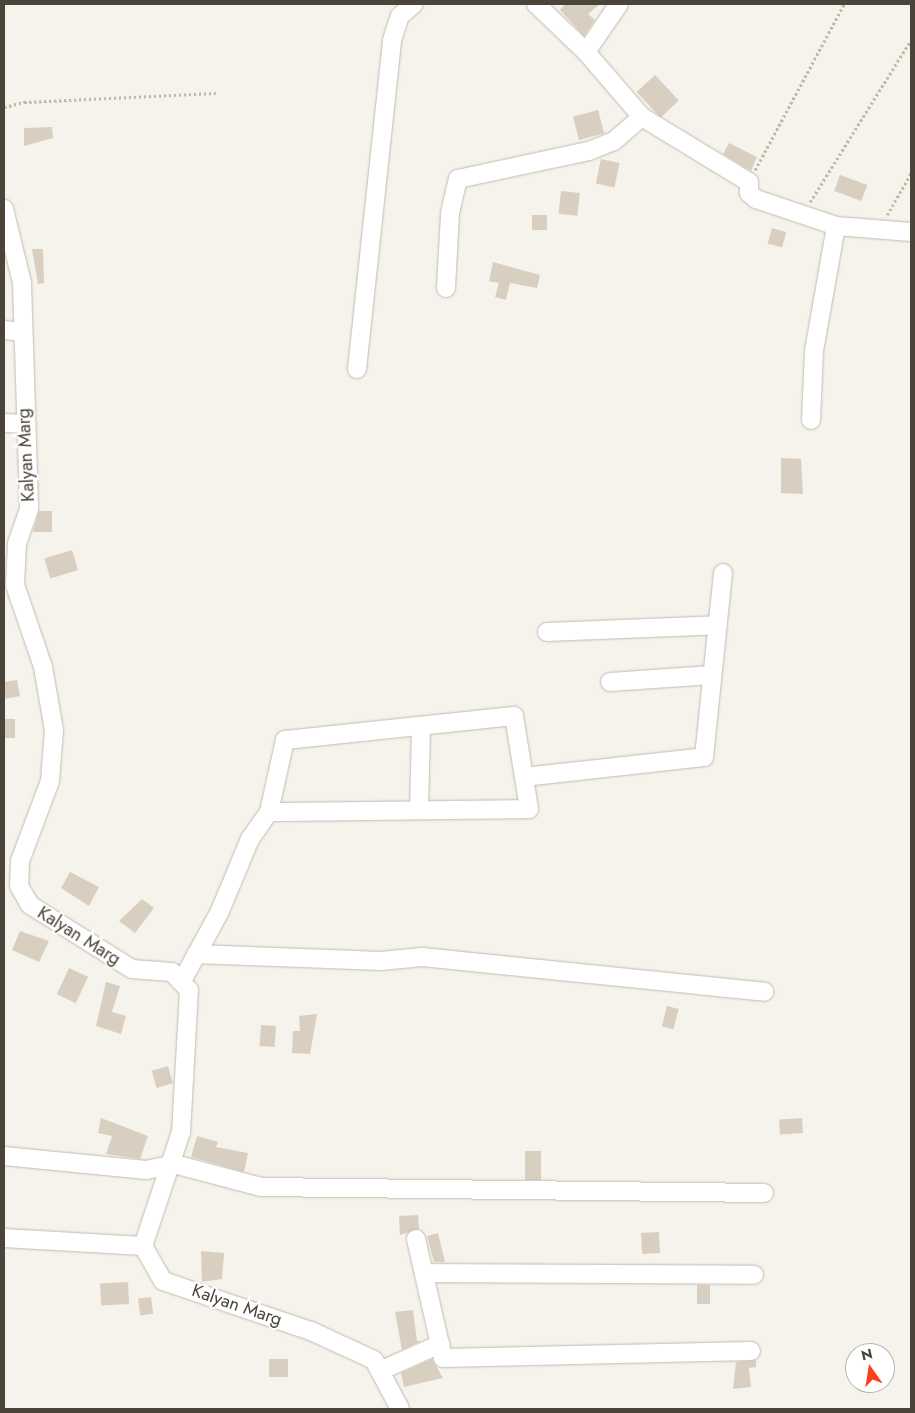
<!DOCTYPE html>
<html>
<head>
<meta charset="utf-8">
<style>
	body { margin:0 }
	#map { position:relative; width:915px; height:1413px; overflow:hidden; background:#f6f3ec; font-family:Jost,sans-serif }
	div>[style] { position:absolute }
	.building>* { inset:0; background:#d8cfc1; transform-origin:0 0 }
	.path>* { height:2.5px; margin-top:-1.25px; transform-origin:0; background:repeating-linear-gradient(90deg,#c4b79f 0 2.5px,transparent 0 5px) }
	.roads { filter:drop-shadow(0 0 1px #c2bbae) drop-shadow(0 0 1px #c2bbae) }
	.minor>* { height:18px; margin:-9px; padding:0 9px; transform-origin:9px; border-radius:9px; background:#fff }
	span { translate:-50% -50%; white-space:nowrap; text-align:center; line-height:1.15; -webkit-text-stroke:4px #fff; paint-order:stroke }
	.street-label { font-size:18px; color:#4b4439 }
	.frame { position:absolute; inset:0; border:5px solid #4b4439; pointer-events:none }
	.north { position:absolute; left:845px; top:1343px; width:50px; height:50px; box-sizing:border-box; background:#fff; border:1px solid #b7b4b0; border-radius:50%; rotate:347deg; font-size:14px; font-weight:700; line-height:20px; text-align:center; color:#4b4439 }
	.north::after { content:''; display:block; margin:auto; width:18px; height:22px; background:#fc3f1d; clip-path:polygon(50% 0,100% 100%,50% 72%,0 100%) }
</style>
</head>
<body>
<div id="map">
	<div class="building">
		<i style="clip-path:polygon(565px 4px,600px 4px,588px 14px,595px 20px,584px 36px,560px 10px)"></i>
		<i style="left:655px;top:75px;width:35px;height:25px;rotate:47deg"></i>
		<i style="left:598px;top:110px;width:24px;height:26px;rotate:75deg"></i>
		<i style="clip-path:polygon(52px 127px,53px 138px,24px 146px,24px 128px)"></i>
		<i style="clip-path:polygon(729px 143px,757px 157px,751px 171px,723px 154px)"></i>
		<i style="left:601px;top:159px;width:19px;height:25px;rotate:12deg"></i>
		<i style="left:840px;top:175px;width:29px;height:17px;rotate:20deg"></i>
		<i style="left:561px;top:191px;width:19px;height:23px;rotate:6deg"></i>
		<i style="left:532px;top:215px;width:15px;height:15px"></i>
		<i style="left:772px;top:228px;width:15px;height:16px;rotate:16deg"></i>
		<i style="clip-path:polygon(32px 249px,43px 249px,44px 283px,38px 284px)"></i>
		<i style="clip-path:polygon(493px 262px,540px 275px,537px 288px,510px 283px,506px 300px,495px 297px,499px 283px,489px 281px)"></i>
		<i style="clip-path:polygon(781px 458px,801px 459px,803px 494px,781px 493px)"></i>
		<i style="clip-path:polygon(39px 511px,52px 511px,52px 532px,33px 532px)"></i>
		<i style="left:72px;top:550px;width:21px;height:29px;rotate:73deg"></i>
		<i style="clip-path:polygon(17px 680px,20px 696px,4px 699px,4px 682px)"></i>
		<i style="left:4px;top:719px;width:11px;height:19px"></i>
		<i style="clip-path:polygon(70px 872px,99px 887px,89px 906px,61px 888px)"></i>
		<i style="clip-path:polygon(142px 899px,154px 908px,135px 933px,119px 921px)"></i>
		<i style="clip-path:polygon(20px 931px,49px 941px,39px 962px,12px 950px)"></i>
		<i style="left:69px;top:968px;width:21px;height:29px;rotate:25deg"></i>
		<i style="clip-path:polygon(106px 982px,120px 986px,112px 1012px,126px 1016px,121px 1034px,96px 1026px)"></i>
		<i style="left:667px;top:1006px;width:12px;height:21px;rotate:14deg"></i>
		<i style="clip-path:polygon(317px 1014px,310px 1054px,292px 1053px,293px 1031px,300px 1031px,299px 1016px)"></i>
		<i style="left:261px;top:1025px;width:15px;height:21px;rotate:4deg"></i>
		<i style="left:168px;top:1066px;width:18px;height:17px;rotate:74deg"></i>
		<i style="clip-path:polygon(101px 1118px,148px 1136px,140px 1159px,106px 1154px,112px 1136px,98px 1133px)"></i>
		<i style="left:802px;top:1118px;width:15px;height:23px;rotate:86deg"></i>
		<i style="clip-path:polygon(197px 1136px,218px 1142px,216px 1147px,248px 1153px,244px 1172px,191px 1157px)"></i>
		<i style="left:525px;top:1151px;width:16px;height:29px"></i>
		<i style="clip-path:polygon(418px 1215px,419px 1229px,400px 1235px,399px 1216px)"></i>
		<i style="left:659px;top:1232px;width:21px;height:18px;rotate:87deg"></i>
		<i style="clip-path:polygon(438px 1233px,445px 1262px,434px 1262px,427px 1236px)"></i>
		<i style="clip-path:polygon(201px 1251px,224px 1253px,222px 1279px,202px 1282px)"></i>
		<i style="left:128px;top:1282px;width:22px;height:28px;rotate:87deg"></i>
		<i style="left:697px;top:1285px;width:13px;height:19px"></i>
		<i style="left:151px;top:1297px;width:17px;height:13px;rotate:83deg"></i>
		<i style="clip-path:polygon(413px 1310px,417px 1341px,421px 1341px,402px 1350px,395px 1312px)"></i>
		<i style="left:269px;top:1359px;width:19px;height:18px"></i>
		<i style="clip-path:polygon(432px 1359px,443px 1378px,404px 1387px,401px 1373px)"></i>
		<i style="clip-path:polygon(756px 1360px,756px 1367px,749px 1368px,751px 1387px,733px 1389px,736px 1362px)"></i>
	</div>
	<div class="path">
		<i style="left:4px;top:107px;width:21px;rotate:-14deg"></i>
		<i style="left:24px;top:102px;width:192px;rotate:-2.7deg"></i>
		<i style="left:755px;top:170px;width:188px;rotate:-61.8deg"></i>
		<i style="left:810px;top:202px;width:191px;rotate:-58.1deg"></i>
		<i style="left:887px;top:215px;width:48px;rotate:-60.3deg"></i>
	</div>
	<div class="roads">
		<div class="minor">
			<i style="left:536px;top:4px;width:69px;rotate:43.8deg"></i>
			<i style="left:586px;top:52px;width:86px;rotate:49.3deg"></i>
			<i style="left:642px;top:117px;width:125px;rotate:31.3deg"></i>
			<i style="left:749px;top:182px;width:11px;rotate:90deg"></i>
			<i style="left:749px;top:193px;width:9px;rotate:41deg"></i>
			<i style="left:756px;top:199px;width:84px;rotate:18.6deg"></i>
			<i style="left:836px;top:226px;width:75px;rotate:4.6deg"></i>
			<i style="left:586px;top:52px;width:58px;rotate:-55.5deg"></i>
			<i style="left:4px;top:209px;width:76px;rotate:76.3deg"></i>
			<i style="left:22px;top:283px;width:226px;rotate:88.2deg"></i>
			<i style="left:29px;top:509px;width:37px;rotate:109deg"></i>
			<i style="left:17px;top:544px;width:41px;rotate:92.8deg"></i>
			<i style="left:15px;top:585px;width:87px;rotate:71.1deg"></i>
			<i style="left:43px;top:667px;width:64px;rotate:80.1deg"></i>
			<i style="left:54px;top:730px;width:51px;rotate:94.5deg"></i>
			<i style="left:50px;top:781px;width:85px;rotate:110.6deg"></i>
			<i style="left:20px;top:861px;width:25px;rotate:92deg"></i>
			<i style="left:19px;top:886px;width:22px;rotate:60deg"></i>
			<i style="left:30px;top:905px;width:120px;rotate:32.1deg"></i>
			<i style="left:132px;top:969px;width:40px;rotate:4.3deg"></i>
			<i style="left:172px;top:972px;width:25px;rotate:47deg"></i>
			<i style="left:189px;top:990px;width:142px;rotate:93.2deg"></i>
			<i style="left:181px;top:1132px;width:120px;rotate:108.4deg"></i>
			<i style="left:143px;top:1246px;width:40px;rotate:60.3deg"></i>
			<i style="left:163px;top:1281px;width:156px;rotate:18.7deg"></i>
			<i style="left:311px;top:1331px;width:69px;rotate:24.7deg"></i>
			<i style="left:374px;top:1360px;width:55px;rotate:62deg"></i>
			<i style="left:446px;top:288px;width:75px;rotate:-86.9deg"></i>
			<i style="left:450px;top:213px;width:35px;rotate:-77deg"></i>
			<i style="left:458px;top:179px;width:134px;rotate:-12.1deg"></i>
			<i style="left:589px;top:151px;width:27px;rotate:-22deg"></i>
			<i style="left:614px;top:141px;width:37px;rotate:-41deg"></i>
			<i style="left:4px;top:330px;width:19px;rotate:6deg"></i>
			<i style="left:357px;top:369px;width:331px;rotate:-83.9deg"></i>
			<i style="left:392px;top:40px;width:25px;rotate:-72deg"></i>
			<i style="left:400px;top:16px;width:18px;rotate:-41deg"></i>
			<i style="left:811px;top:420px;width:69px;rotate:-87.5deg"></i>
			<i style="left:814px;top:351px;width:127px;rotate:-80deg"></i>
			<i style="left:4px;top:423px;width:21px;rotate:3deg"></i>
			<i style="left:547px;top:632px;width:171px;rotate:-2.3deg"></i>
			<i style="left:610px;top:682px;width:102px;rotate:-3.9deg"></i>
			<i style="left:524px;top:777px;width:181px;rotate:-6.3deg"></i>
			<i style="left:704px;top:757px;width:185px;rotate:-84.1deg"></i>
			<i style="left:419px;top:810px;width:84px;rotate:-88.6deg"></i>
			<i style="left:196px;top:954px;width:185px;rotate:2.2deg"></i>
			<i style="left:381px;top:961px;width:41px;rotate:-5.6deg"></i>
			<i style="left:422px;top:957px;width:344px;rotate:5.8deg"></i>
			<i style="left:183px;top:979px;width:77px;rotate:-61.4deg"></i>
			<i style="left:220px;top:911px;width:78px;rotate:-67.4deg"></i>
			<i style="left:250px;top:839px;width:33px;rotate:-55deg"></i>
			<i style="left:269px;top:812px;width:74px;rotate:-77.5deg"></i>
			<i style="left:285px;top:740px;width:230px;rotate:-6deg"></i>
			<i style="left:514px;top:716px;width:94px;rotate:80.8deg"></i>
			<i style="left:529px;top:809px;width:260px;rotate:179.3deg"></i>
			<i style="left:4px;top:1156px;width:143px;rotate:5.6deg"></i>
			<i style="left:146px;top:1170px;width:29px;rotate:-12deg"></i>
			<i style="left:174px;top:1164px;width:90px;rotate:14.8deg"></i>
			<i style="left:261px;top:1187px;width:503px;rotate:0.68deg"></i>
			<i style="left:4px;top:1238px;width:139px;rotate:3.3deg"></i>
			<i style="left:416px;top:1239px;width:122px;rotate:77.2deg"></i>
			<i style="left:443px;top:1358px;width:308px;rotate:-1.3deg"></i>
			<i style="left:424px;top:1273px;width:330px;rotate:0.3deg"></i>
			<i style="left:382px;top:1370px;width:64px;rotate:-24.1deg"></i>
		</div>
	</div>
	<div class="street-label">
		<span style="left:26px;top:455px;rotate:-93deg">Kalyan Marg</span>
		<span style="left:79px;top:936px;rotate:32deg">Kalyan Marg</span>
		<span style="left:237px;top:1305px;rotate:19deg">Kalyan Marg</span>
	</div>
	<div class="frame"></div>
	<div class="north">N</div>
</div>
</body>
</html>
